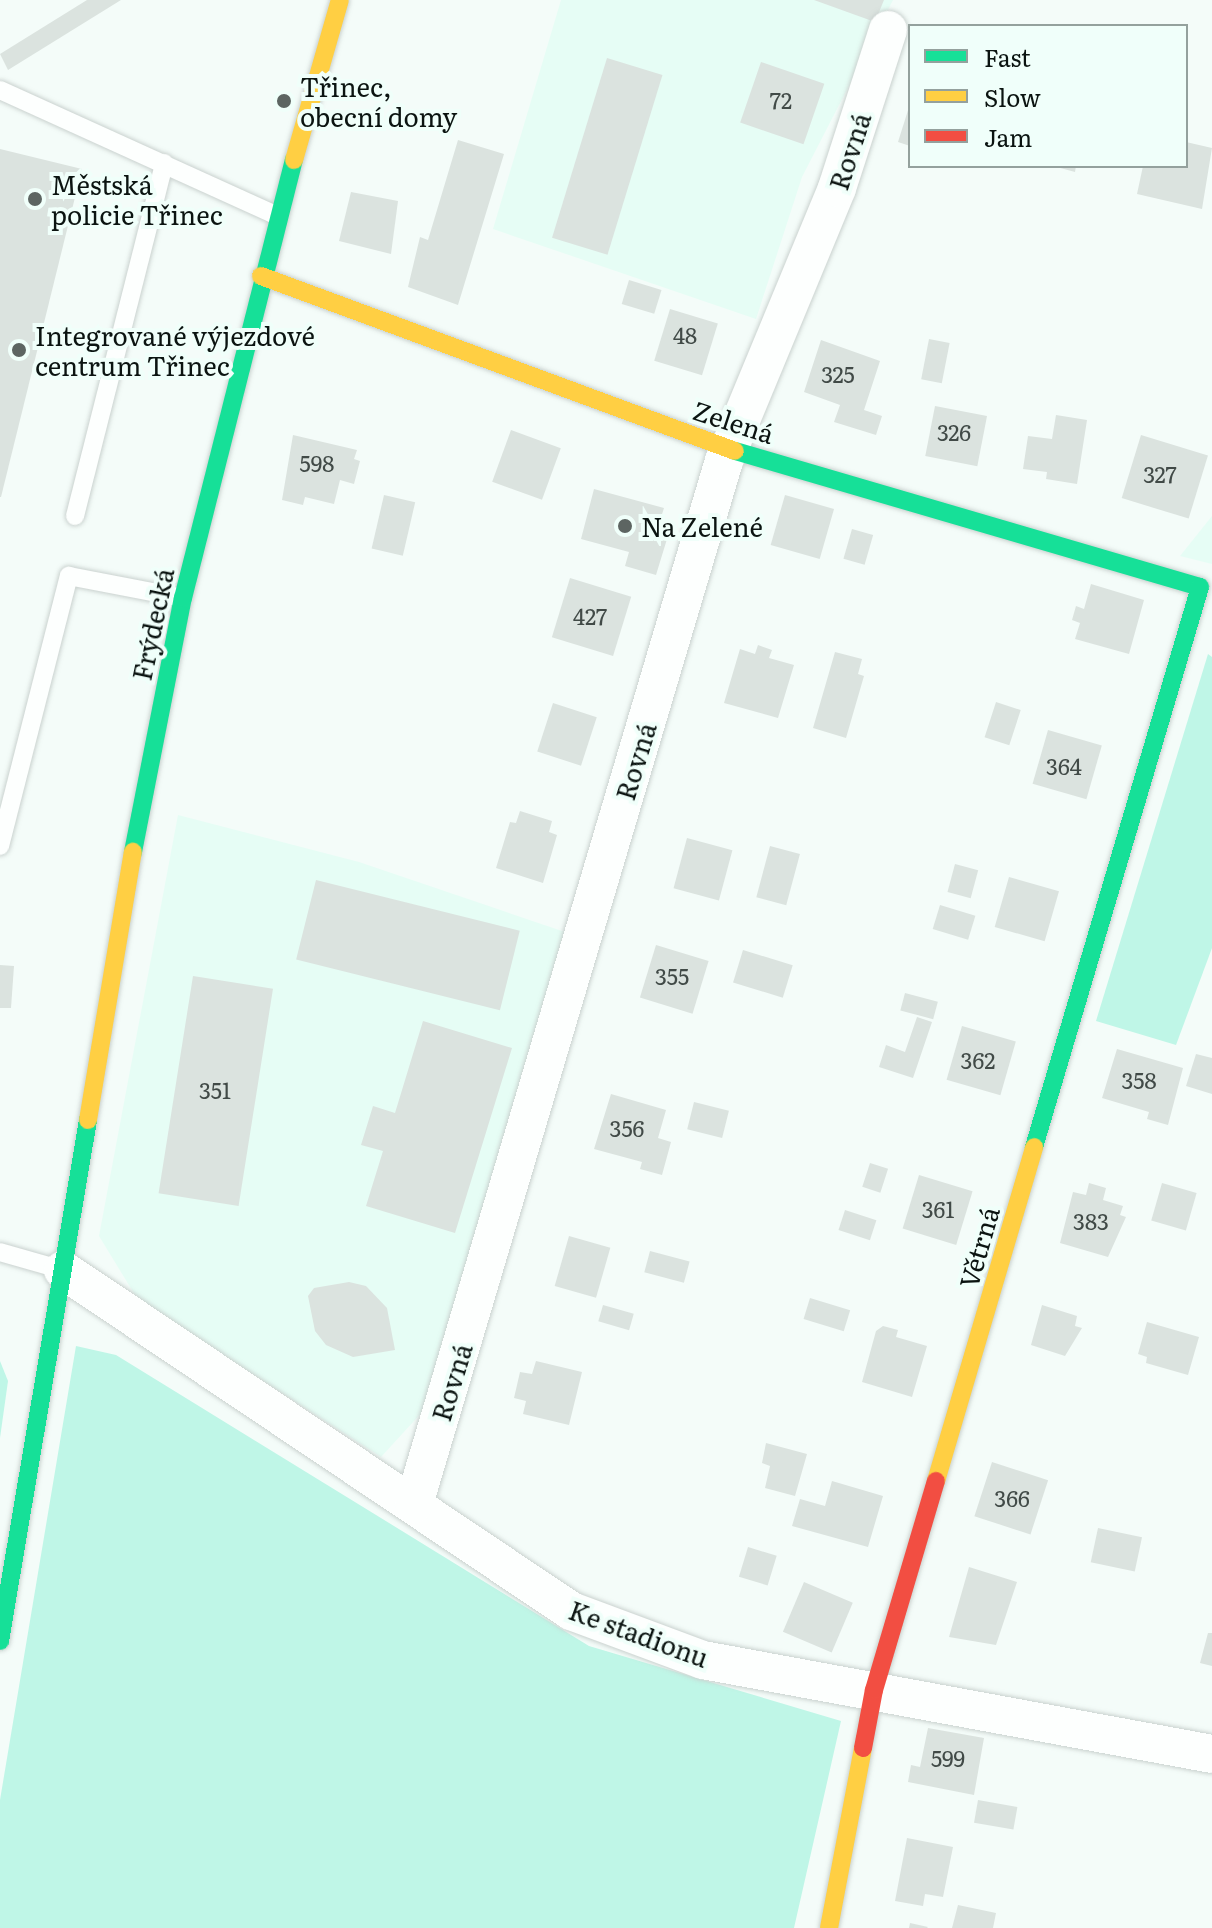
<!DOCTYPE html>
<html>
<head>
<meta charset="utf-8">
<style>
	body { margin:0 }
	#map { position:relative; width:1212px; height:1928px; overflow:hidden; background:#f4fcf9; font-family:Literata,serif }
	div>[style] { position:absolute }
	.built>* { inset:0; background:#e6fdf5 }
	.green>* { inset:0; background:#bff6e7 }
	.building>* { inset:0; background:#dbe3df; transform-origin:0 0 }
	.roads { filter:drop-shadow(0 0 2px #cad2cf) drop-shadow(0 0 2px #cad2cf) }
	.lane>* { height:18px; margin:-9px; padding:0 9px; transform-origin:9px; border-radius:9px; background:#fdfffe }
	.street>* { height:38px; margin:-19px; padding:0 19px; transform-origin:19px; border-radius:19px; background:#fdfffe }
	.fast>* { height:18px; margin:-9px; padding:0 9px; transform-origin:9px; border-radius:9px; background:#16e098 }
	.slow>* { height:18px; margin:-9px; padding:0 9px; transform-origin:9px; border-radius:9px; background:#ffcf43 }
	.jam>* { height:18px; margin:-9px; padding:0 9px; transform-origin:9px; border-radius:9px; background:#f24e42 }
	.dots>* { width:22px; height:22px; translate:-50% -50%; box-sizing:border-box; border:4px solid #f0fffa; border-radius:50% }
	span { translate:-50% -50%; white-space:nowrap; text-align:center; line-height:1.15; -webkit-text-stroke:8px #f0fffa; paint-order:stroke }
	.number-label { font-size:22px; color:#414a47 }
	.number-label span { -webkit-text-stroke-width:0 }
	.poi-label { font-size:26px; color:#0b1411 }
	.left { translate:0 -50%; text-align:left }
	.street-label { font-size:26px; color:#0b1411 }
	.legend { position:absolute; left:908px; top:24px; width:280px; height:144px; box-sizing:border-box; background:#f0fffa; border:2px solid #94a19d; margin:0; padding:10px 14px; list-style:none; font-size:24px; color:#0b1411 }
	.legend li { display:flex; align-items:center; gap:16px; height:40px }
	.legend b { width:40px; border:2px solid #94a19d }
</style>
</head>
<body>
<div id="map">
	<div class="built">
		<i style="clip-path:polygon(561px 0,893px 0,802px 177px,756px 319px,493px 229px)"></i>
		<i style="clip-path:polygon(1212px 516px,1212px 564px,1180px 556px)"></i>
		<i style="clip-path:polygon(178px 815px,359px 862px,565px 932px,425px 1409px,381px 1457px,138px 1300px,99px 1236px)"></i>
	</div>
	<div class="green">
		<i style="clip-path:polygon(1208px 654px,1212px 657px,1212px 948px,1176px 1045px,1096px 1021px)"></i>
		<i style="clip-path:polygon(76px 1346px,116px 1355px,589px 1646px,841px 1721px,794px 1928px,0 1928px,0 1800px)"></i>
		<i style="clip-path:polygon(0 1361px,8px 1381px,0 1438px)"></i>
	</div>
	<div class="building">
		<i style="clip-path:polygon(87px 0,121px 0,8px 70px,0 54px)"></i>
		<i style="clip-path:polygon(814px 0,884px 0,875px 22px)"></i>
		<i style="left:607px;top:58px;width:58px;height:188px;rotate:17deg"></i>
		<i style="left:761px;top:62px;width:67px;height:64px;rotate:19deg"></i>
		<i style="clip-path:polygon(909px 107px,910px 107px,910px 146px,898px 142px)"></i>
		<i style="clip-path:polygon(458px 140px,504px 154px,458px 305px,408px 287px,420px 237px,428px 240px)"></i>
		<i style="clip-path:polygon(1186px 142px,1212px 148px,1202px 209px,1137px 194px,1143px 166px,1186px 166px)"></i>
		<i style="clip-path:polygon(0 149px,82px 169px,1px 497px,0 497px)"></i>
		<i style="clip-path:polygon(1053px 166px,1076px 166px,1075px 172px)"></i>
		<i style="clip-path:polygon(351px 192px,398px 201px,391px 254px,339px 241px)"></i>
		<i style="left:629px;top:280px;width:34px;height:25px;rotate:17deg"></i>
		<i style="left:670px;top:309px;width:50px;height:54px;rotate:17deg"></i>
		<i style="left:929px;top:339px;width:21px;height:41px;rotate:11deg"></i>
		<i style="clip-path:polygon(821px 340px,880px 361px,864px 410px,882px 416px,876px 435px,834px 422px,840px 405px,804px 392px)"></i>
		<i style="left:935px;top:406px;width:53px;height:51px;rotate:11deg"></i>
		<i style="clip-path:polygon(1056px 415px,1087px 420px,1077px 484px,1046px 479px,1047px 472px,1023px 469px,1028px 436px,1052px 439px)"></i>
		<i style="left:511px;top:430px;width:53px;height:55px;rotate:20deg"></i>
		<i style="clip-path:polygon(293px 435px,357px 450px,354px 459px,360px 461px,354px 484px,340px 480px,334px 504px,305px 497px,303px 505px,282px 500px)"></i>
		<i style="left:1141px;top:435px;width:70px;height:66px;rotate:17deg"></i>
		<i style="clip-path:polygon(594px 489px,664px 508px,655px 536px,667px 539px,656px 575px,625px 566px,629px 552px,581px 539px)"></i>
		<i style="left:384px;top:495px;width:32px;height:55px;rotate:13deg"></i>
		<i style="left:785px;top:495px;width:51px;height:52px;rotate:16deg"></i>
		<i style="left:852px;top:529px;width:22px;height:31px;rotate:16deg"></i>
		<i style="left:570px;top:578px;width:64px;height:62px;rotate:17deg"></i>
		<i style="clip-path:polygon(1091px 584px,1144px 600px,1129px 654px,1075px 639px,1080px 623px,1072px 620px,1076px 606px,1084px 609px)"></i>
		<i style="clip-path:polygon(758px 645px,772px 650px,769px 658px,794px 665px,778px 718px,724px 703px,740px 649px,755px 654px)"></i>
		<i style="clip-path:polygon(835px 652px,862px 659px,858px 674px,864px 676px,846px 738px,813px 728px)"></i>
		<i style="left:996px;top:702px;width:26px;height:37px;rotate:18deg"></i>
		<i style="left:553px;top:703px;width:46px;height:51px;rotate:18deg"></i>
		<i style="left:1048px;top:730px;width:56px;height:56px;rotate:16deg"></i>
		<i style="clip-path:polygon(520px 811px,552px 821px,549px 832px,557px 835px,543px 883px,496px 868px,510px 822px,516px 823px)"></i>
		<i style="left:687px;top:838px;width:47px;height:52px;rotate:15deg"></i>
		<i style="left:770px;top:846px;width:31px;height:53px;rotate:15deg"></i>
		<i style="left:955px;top:864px;width:24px;height:29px;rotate:15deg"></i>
		<i style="left:1009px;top:877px;width:52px;height:52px;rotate:16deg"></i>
		<i style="left:316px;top:880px;width:210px;height:82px;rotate:14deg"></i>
		<i style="left:940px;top:905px;width:37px;height:25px;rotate:17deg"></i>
		<i style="left:656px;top:945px;width:55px;height:55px;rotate:17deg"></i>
		<i style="left:743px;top:950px;width:52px;height:34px;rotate:17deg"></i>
		<i style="clip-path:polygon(0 965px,14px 966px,11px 1008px,0 1008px)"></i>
		<i style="left:193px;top:976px;width:81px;height:220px;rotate:9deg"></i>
		<i style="left:905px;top:993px;width:34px;height:18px;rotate:15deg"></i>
		<i style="clip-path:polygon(917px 1017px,932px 1022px,913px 1078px,879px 1067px,886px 1045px,905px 1052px)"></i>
		<i style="clip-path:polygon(423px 1021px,512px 1048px,455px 1233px,366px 1206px,383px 1151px,361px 1145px,373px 1106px,395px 1113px)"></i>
		<i style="left:962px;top:1026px;width:56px;height:56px;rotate:16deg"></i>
		<i style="clip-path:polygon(1117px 1049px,1183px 1068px,1168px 1125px,1147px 1119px,1149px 1112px,1102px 1098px)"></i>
		<i style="clip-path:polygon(1196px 1054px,1212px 1058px,1212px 1094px,1186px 1086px)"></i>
		<i style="clip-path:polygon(611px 1094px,666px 1110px,658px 1138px,671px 1142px,662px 1175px,640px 1169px,642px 1162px,594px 1149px)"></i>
		<i style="left:694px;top:1102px;width:36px;height:28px;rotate:14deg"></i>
		<i style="left:870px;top:1163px;width:19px;height:25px;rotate:18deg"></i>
		<i style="left:919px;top:1175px;width:56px;height:56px;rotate:17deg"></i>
		<i style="clip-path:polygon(1089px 1183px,1106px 1188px,1103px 1200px,1123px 1206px,1120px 1215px,1126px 1217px,1108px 1257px,1060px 1243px,1073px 1192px,1086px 1195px)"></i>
		<i style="left:1162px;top:1183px;width:36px;height:39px;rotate:16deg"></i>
		<i style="left:845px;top:1210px;width:33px;height:21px;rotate:18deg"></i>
		<i style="left:569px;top:1236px;width:43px;height:52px;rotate:16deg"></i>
		<i style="left:650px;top:1251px;width:41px;height:22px;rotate:15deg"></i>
		<i style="clip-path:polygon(349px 1282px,366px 1286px,387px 1308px,395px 1350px,353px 1357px,326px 1345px,315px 1331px,308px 1296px,314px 1288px)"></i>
		<i style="left:810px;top:1298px;width:42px;height:22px;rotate:17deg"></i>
		<i style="left:603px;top:1305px;width:32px;height:17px;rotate:16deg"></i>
		<i style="clip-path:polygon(1042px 1305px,1077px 1316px,1075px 1326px,1082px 1328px,1065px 1356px,1031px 1345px)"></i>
		<i style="clip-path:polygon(1147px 1322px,1199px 1337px,1188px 1375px,1146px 1363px,1147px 1357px,1138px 1354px)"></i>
		<i style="clip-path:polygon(883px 1326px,898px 1330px,896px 1337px,927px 1346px,912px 1397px,862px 1382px,876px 1331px)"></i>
		<i style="clip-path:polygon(536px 1361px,582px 1372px,569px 1425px,523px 1414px,526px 1401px,514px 1398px,520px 1372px,532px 1374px)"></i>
		<i style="clip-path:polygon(766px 1443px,807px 1454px,795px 1496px,765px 1488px,770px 1466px,762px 1463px)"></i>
		<i style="left:992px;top:1462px;width:59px;height:57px;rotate:18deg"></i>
		<i style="clip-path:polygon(832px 1481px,883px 1496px,868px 1547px,792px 1526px,800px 1499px,825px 1506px)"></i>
		<i style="left:1098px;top:1528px;width:45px;height:35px;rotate:12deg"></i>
		<i style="left:748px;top:1547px;width:30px;height:31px;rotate:17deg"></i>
		<i style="clip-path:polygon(969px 1567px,1017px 1582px,996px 1645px,949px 1637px)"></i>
		<i style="left:804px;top:1582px;width:53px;height:54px;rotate:23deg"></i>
		<i style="clip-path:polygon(1208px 1633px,1212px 1633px,1212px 1666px,1200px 1663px)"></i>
		<i style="clip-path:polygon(928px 1728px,984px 1738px,974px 1795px,908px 1782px,911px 1765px,920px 1767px)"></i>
		<i style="left:978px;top:1800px;width:40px;height:23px;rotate:10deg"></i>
		<i style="clip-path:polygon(907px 1838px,953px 1847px,943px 1897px,925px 1894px,923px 1906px,895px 1901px)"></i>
		<i style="clip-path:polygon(958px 1905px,996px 1913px,993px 1928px,952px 1928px)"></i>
		<i style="clip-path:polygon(910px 1923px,928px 1927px,927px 1928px,909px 1928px)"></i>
	</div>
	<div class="roads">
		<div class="lane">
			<i style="left:0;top:90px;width:305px;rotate:24.4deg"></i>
			<i style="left:75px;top:516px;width:364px;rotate:-75.8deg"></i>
			<i style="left:0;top:846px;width:279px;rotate:-75.7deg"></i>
			<i style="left:69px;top:576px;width:116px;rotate:10.9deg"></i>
			<i style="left:0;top:1252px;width:66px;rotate:15.9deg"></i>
		</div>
		<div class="street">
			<i style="left:63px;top:1270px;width:612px;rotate:33.87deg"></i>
			<i style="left:571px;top:1611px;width:141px;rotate:20.4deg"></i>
			<i style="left:703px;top:1660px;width:518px;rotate:10.46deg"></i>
			<i style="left:414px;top:1504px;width:1088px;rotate:-73.45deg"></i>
			<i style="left:724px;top:461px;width:295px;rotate:-67.5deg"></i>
			<i style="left:837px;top:188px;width:166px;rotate:-72.1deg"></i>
		</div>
		<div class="fast">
			<i style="left:735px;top:451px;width:484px;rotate:16.3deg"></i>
			<i style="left:1200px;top:587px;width:584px;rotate:106.51deg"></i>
			<i style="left:133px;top:852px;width:259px;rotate:-78.9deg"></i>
			<i style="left:183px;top:598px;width:452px;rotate:-75.8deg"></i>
			<i style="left:0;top:1641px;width:528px;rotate:-80.41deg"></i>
		</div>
		<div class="slow">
			<i style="left:294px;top:160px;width:166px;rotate:-74deg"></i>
			<i style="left:261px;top:276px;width:505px;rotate:20.26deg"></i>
			<i style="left:88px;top:1120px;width:272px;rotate:-80.5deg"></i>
			<i style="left:936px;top:1481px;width:348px;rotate:-73.6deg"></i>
			<i style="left:829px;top:1928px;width:183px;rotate:-79.3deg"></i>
		</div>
		<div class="jam">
			<i style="left:863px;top:1748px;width:59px;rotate:-79.3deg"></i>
			<i style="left:874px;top:1690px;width:218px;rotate:-73.5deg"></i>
		</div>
	</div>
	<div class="dots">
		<i style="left:284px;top:101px;background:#5d6562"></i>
		<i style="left:35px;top:199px;background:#5d6562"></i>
		<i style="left:19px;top:350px;background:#5d6562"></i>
		<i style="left:625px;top:526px;background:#5d6562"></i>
	</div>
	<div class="number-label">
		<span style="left:781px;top:100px">72</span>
		<span style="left:685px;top:335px">48</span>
		<span style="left:838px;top:374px">325</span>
		<span style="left:954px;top:432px">326</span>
		<span style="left:317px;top:463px">598</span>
		<span style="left:1160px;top:474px">327</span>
		<span style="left:590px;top:616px">427</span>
		<span style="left:1064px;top:766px">364</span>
		<span style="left:672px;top:976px">355</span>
		<span style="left:978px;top:1060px">362</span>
		<span style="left:1139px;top:1080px">358</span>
		<span style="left:215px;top:1090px">351</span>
		<span style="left:627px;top:1128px">356</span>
		<span style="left:938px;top:1209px">361</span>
		<span style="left:1091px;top:1221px">383</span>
		<span style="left:1012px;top:1498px">366</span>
		<span style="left:948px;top:1758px">599</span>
	</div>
	<div class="poi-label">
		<span class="left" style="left:300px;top:101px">Třinec,<br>obecní domy</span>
		<span class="left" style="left:51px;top:199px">Městská<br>policie Třinec</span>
		<span class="left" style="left:35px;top:350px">Integrované výjezdové<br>centrum Třinec</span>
		<span class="left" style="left:641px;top:526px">Na Zelené</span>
	</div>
	<div class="street-label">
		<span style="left:849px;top:151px;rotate:-72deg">Rovná</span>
		<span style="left:734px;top:421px;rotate:18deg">Zelená</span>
		<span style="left:152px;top:624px;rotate:-78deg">Frýdecká</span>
		<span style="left:635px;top:761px;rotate:-73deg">Rovná</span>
		<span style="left:978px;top:1247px;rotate:-74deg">Větrná</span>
		<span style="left:451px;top:1382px;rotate:-73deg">Rovná</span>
		<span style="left:639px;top:1633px;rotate:20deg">Ke stadionu</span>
	</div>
	<ul class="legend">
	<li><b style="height:10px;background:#16e098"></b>Fast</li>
	<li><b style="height:10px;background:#ffcf43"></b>Slow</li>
	<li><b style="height:10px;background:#f24e42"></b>Jam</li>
	</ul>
</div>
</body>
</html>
